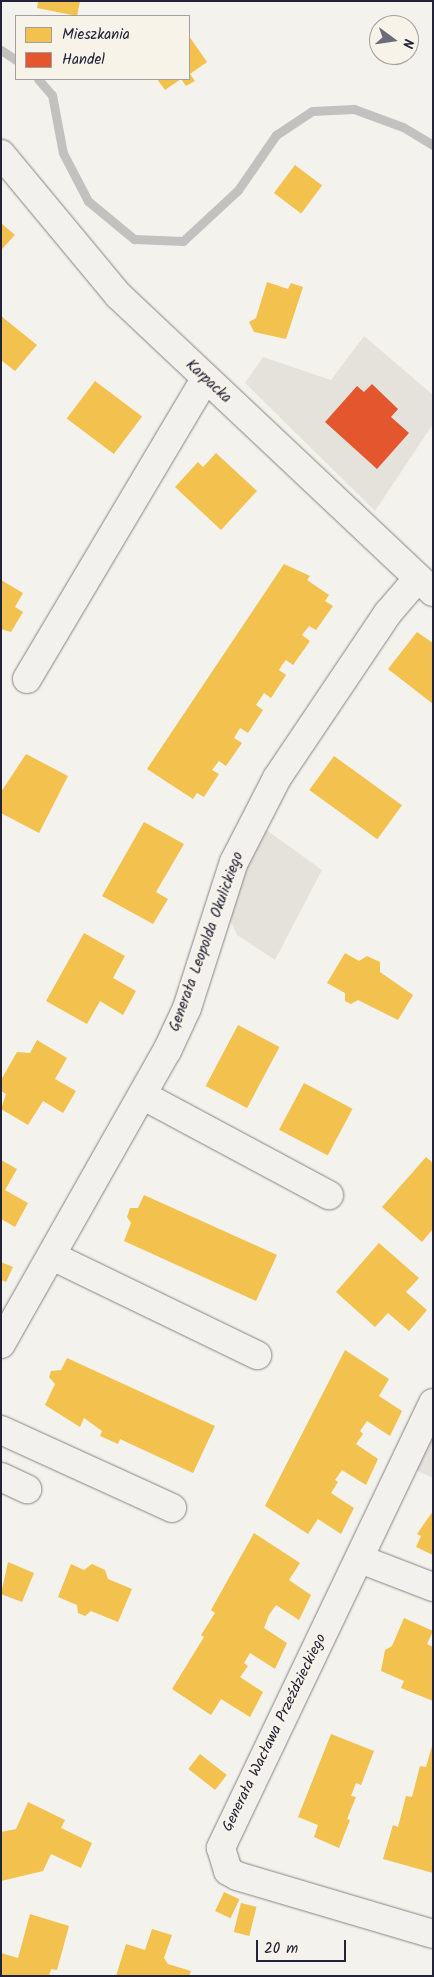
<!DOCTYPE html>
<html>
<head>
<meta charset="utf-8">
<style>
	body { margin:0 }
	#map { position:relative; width:434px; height:1977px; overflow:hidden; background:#f4f2ec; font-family:Kalam,sans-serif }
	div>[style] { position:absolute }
	.built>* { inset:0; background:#e5e2dc }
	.homes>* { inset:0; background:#f2c14e; transform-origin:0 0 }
	.shops>* { inset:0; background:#e4572e }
	.stream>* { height:9px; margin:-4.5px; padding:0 4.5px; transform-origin:4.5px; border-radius:4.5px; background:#c3c0c0 }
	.roads { filter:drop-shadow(0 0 1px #858486) drop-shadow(0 0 1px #858486) }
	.minor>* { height:28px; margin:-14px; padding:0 14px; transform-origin:14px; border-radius:14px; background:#f2f1ed }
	span { translate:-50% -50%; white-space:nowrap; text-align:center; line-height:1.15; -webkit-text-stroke:5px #f7f3e8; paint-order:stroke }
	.street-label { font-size:15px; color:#22223b }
	.frame { position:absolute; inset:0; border:2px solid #22223b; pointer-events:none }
	.legend { position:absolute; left:15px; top:15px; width:175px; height:65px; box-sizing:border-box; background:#f7f3e8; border:1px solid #a29fa3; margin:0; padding:6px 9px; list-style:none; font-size:15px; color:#22223b }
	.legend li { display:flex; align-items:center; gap:10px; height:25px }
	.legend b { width:25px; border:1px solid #a29fa3 }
	.north { position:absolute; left:369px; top:15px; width:50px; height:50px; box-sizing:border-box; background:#f7f3e8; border:1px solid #a29fa3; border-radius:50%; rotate:104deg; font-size:14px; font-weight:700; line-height:20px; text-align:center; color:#22223b }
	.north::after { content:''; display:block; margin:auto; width:18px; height:22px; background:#6c6b79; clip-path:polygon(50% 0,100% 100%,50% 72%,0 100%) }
	.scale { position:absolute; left:256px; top:1940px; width:90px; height:22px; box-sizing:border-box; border:2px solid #22223b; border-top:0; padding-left:6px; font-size:15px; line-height:18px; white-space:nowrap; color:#22223b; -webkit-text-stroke:4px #f7f3e8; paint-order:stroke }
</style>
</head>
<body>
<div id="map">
	<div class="built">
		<i style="clip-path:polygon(364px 336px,433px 395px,433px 424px,375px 511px,245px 383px,263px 357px,331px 380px)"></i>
		<i style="clip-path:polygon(261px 826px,322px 870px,275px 960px,237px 935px,226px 911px)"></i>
		<i style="clip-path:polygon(433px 1434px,433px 1478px,415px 1470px)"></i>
	</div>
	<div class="homes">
		<i style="clip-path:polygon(38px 1px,80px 1px,77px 16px,37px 8px)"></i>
		<i style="clip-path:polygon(189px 36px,207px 62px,190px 74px,195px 81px,186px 86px,181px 79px,165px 90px,157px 79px,189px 79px)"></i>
		<i style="left:295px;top:165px;width:34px;height:35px;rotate:37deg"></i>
		<i style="clip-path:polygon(1px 223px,15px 235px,1px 250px)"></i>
		<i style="clip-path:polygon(267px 282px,288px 289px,291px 283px,303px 287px,286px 339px,254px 332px,249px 322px,256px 318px)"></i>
		<i style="clip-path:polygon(1px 316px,37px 345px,15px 371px,1px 360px)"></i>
		<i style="left:95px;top:381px;width:59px;height:47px;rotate:37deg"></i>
		<i style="clip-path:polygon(216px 453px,257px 491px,221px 530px,175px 487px,198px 462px,203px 467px)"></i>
		<i style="clip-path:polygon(284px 564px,310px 576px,307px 580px,329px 595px,325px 601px,333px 606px,316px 630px,309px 626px,302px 635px,310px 641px,293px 665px,286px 660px,282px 665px,279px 670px,286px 675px,271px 698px,264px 693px,256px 705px,263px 710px,248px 733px,240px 728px,234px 738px,242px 743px,226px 766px,219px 761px,212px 770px,219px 774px,204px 797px,197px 793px,193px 799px,147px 769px)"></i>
		<i style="clip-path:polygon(1px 580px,23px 593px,15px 607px,23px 612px,11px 632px,1px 629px)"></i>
		<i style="clip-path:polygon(417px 632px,433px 643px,433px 704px,388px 669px)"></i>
		<i style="clip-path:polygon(26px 754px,68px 776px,39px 833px,1px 813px,1px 792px)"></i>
		<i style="left:334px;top:756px;width:84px;height:42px;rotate:36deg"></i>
		<i style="clip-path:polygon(144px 822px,184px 844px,156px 892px,168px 899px,153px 924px,102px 896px)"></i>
		<i style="clip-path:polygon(84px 933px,125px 956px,113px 978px,136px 991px,123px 1015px,100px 1001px,87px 1024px,46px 1001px)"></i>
		<i style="clip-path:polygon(345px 953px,359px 961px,367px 956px,380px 962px,380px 972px,413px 995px,398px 1020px,358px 1000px,351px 1004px,345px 1001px,345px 993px,327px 983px)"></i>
		<i style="left:238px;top:1025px;width:47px;height:69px;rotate:28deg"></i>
		<i style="clip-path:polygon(37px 1040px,67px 1058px,55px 1079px,76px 1091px,63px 1113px,43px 1101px,28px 1125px,1px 1109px,6px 1094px,1px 1091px,1px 1080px,17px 1052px,30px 1053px)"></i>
		<i style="left:304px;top:1083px;width:55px;height:53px;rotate:28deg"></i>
		<i style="clip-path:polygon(426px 1157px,433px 1163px,433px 1229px,422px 1242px,382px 1207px)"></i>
		<i style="clip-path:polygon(1px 1160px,17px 1169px,5px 1190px,28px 1203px,15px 1227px,1px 1219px)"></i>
		<i style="clip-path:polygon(144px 1195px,277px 1255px,256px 1301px,124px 1241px,131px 1223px,127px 1217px,130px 1208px,138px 1208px)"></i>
		<i style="clip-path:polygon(379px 1243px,419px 1278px,406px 1292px,427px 1310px,409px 1331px,388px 1313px,375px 1327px,336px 1292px)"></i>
		<i style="clip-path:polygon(1px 1262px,13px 1267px,6px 1282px,1px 1280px)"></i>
		<i style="clip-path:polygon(345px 1350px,389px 1379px,379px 1396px,402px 1411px,390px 1436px,367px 1421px,360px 1431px,363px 1434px,356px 1444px,378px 1459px,366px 1485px,342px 1470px,335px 1480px,338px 1482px,331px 1493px,354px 1508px,341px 1534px,318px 1519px,308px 1534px,265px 1506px)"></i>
		<i style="clip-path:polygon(67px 1358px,215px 1426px,193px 1473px,120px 1439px,118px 1444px,100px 1436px,102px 1431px,84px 1418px,80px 1427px,45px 1405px,55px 1384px,49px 1377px,51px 1371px,61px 1370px)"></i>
		<i style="clip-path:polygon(433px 1511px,433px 1555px,416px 1547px,421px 1536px,417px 1534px)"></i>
		<i style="clip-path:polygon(254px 1533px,300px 1563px,289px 1580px,311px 1595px,299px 1620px,276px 1605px,269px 1615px,264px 1628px,287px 1643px,275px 1669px,250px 1653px,244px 1663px,248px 1666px,240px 1677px,263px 1692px,250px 1717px,221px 1699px,211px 1715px,172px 1689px,204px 1637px,201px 1635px,215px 1613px,211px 1610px)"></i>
		<i style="clip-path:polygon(8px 1562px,34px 1573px,22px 1602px,1px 1594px)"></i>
		<i style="clip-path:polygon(71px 1564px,84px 1570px,92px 1564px,105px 1570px,108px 1579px,132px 1589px,118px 1622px,91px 1611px,85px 1616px,78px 1613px,77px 1605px,58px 1597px)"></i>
		<i style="clip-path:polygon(404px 1618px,433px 1631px,427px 1644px,433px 1647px,433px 1701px,401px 1688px,404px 1681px,381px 1671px,385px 1650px,392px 1646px)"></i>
		<i style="clip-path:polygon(331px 1734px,374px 1751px,361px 1785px,356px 1783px,351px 1796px,356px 1797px,347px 1819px,350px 1820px,339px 1848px,314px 1837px,318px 1825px,298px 1817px)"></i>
		<i style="clip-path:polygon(432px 1746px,433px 1746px,433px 1873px,383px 1859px,393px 1825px,398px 1827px,406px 1796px,412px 1797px,420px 1766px,426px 1767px)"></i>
		<i style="left:200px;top:1754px;width:34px;height:19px;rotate:38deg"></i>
		<i style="clip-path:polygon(28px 1802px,65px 1820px,61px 1828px,92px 1843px,81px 1868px,51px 1854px,43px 1871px,1px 1881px,1px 1832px,16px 1829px)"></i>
		<i style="left:224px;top:1892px;width:17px;height:21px;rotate:25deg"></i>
		<i style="left:241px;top:1903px;width:16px;height:30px;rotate:14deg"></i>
		<i style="clip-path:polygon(30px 1914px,69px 1926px,57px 1970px,51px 1969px,49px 1976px,1px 1976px,1px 1953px,18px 1958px)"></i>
		<i style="clip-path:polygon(152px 1929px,172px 1935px,164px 1958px,168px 1964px,191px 1971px,189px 1976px,116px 1976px,126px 1944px,145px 1950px)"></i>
	</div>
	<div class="shops">
		<i style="clip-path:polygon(372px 384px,398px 409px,391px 417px,409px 433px,377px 469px,325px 422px,357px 386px,364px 392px)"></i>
	</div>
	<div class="stream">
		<i style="left:1px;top:50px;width:18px;rotate:34deg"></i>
		<i style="left:38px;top:79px;width:21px;rotate:49deg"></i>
		<i style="left:52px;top:95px;width:59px;rotate:79.3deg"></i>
		<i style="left:63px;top:153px;width:54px;rotate:62.5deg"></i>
		<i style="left:88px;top:201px;width:60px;rotate:39.6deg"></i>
		<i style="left:134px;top:239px;width:49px;rotate:2.3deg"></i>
		<i style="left:183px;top:241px;width:75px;rotate:-42.8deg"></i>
		<i style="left:238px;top:190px;width:67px;rotate:-55.4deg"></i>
		<i style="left:276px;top:135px;width:43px;rotate:-33.7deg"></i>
		<i style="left:312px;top:111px;width:42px;rotate:-2.7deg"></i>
		<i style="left:354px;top:109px;width:52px;rotate:20.2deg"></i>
		<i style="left:403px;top:127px;width:35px;rotate:31deg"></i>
	</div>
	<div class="roads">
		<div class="minor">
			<i style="left:1px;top:154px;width:183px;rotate:50.3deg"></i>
			<i style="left:118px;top:295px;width:433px;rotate:43.3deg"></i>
			<i style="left:27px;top:679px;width:349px;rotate:-59.3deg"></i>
			<i style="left:144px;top:1096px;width:210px;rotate:28.2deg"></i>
			<i style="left:52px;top:1256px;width:228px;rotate:25.8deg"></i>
			<i style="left:1px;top:1344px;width:337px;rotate:-60.5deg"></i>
			<i style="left:167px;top:1051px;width:47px;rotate:-65.1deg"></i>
			<i style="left:187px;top:1008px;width:153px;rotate:-72.2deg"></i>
			<i style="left:234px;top:862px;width:94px;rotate:-62.9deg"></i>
			<i style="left:277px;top:778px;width:199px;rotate:-56.1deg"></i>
			<i style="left:388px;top:613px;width:46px;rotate:-49.4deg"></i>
			<i style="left:433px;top:1403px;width:493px;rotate:115.5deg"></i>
			<i style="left:221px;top:1848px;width:24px;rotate:73deg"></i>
			<i style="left:228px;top:1871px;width:10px;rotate:29deg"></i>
			<i style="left:237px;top:1876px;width:204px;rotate:16.5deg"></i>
			<i style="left:1px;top:1430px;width:188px;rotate:24.5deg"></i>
			<i style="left:1px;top:1477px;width:29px;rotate:25deg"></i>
			<i style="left:360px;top:1559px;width:78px;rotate:21deg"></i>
		</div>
	</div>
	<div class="street-label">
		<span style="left:208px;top:382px;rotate:43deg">Karpacka</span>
		<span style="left:207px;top:942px;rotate:-70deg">Generała Leopolda Okulickiego</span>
		<span style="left:275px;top:1733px;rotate:-64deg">Generała Wacława Przeździeckiego</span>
	</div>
	<div class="frame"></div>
	<ul class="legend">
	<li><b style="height:14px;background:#f2c14e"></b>Mieszkania</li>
	<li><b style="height:14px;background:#e4572e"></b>Handel</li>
	</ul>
	<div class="north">N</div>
	<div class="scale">20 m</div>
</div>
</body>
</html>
